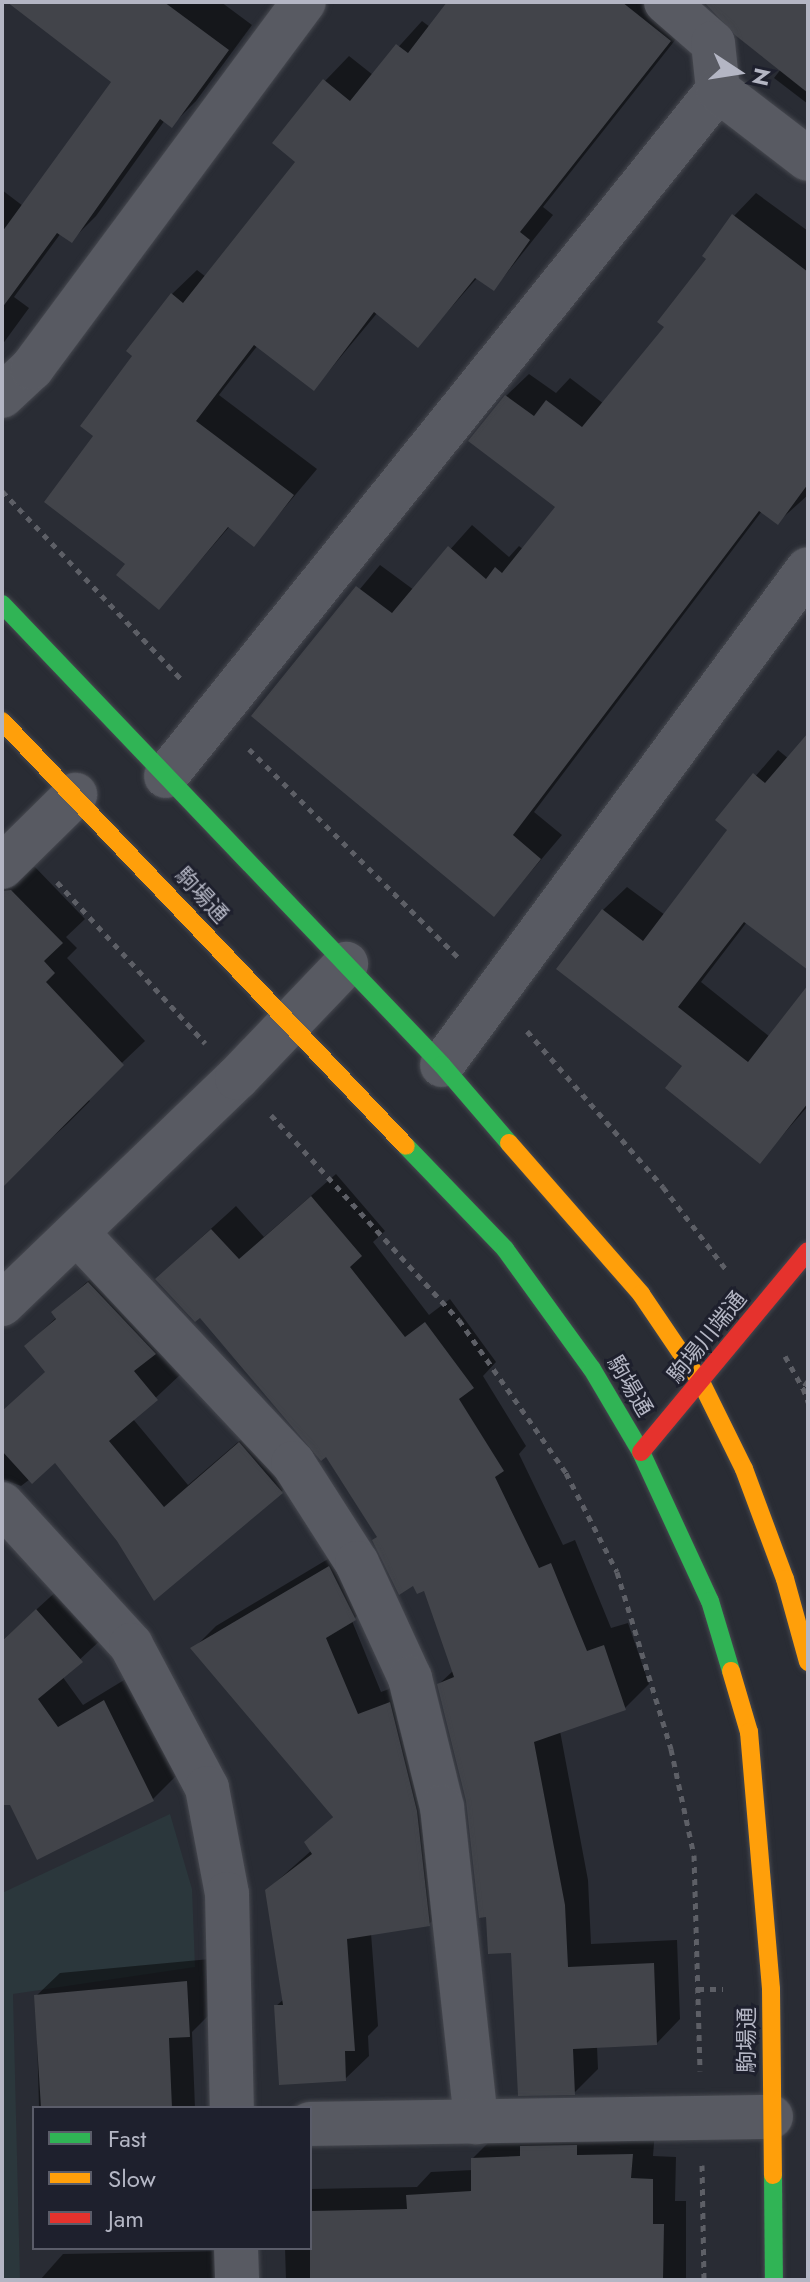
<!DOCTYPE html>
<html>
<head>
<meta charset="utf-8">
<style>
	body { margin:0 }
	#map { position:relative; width:810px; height:2282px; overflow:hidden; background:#292c34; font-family:Jost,"Noto Sans JP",sans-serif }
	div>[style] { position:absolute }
	.green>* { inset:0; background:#2b373c }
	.shadow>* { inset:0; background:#0007 }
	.building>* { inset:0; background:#42444a }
	.path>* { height:5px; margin-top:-2.5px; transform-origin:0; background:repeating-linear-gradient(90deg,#5d5f66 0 6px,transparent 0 12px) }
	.roads { filter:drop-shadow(0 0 2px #46484f) drop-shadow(0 0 2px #46484f) }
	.street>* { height:44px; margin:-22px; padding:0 22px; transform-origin:22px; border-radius:22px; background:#585a62 }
	.fast>* { height:18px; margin:-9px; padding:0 9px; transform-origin:9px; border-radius:9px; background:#30b455 }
	.slow>* { height:18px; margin:-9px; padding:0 9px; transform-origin:9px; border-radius:9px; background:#ff9f0a }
	.jam>* { height:18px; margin:-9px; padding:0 9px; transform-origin:9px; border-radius:9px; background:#e5322d }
	span { translate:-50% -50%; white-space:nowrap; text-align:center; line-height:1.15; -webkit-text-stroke:6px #1e202d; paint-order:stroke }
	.street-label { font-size:22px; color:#b4b6c4 }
	.frame { position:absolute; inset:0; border:4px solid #b4b6c4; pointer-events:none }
	.legend { position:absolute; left:32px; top:2106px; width:280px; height:144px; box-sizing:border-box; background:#1e202d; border:2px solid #5a5c69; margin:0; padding:10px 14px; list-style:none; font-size:24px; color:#b4b6c4 }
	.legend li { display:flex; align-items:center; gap:16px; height:40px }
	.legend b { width:40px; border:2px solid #5a5c69 }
	.north { position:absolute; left:698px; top:32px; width:80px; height:80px; -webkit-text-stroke:6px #1e202d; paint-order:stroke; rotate:102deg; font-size:22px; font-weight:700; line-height:32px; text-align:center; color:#b4b6c4 }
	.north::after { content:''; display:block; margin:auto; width:28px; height:36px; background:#b4b6c4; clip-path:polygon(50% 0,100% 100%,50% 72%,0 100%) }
</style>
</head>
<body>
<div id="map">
	<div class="green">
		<i style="clip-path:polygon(170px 1814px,192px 1889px,195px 1967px,13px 1994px,20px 2280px,2px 2280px,2px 1893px)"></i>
	</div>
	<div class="shadow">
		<i style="clip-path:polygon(47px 2px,221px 2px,252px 25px,196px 101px,172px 125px,165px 120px,96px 216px,71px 241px,61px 233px,14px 297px,29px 308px,2px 345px,2px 190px,23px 206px,113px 82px)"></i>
		<i style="clip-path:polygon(449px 2px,683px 2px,695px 15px,543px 207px,553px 215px,494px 289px,478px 277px,418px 345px,378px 312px,314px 389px,258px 345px,219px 395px,317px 469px,254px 544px,230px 526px,159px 608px,128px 564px,96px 435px,172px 294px,197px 270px,206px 277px,298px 162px,325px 81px,349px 56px,373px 75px,422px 21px,430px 27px)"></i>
		<i style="clip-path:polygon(706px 2px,808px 2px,808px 104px,774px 78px,781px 69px)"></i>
		<i style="clip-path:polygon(756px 193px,808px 231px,808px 495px,778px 522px,762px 511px,534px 812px,562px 835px,494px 915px,254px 716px,380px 565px,414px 590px,472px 525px,509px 557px,519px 546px,524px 550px,558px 507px,506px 396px,529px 374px,556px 393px,570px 378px,604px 404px,667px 327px,734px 216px)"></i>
		<i style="clip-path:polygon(808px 736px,808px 967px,747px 922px,701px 982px,770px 1037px,808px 988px,808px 1106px,760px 1161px,685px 1066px,603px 910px,627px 887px,665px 915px,729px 829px,718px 820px,778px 750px,789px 759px)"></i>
		<i style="clip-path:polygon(2px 852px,20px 869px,35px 867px,85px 919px,66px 937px,77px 948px,67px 958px,145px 1041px,86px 1097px,90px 1101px,67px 1124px,2px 1183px)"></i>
		<i style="clip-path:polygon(336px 1174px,385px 1231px,373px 1242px,429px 1315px,450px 1299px,496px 1362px,483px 1376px,526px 1446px,519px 1454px,563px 1545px,575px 1540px,611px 1628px,628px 1623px,649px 1684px,625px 1708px,560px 1731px,588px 1880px,591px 1944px,677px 1940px,680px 2019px,657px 2043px,597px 2046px,598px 2069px,574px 2093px,513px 1951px,488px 1915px,468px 1801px,439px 1684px,454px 1670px,426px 1588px,379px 1536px,326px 1454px,181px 1256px,236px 1206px,264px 1237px)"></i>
		<i style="clip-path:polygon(112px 1260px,158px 1348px,180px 1375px,133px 1419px,188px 1485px,264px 1420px,305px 1468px,281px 1492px,118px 1540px,55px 1460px,21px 1486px,2px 1479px,2px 1413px,47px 1371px,26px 1346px,57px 1317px,53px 1312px)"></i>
		<i style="clip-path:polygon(353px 1544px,378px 1595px,352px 1621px,381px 1692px,413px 1680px,452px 1901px,429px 1924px,371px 1933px,378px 2026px,368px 2036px,369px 2056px,345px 2079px,276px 2006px,284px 1999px,267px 1890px,312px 1850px,307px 1842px,334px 1816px,193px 1649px,216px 1626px)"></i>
		<i style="clip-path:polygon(61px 1587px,105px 1636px,62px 1676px,83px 1705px,129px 1677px,176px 1776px,152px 1800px,2px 1789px,2px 1641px)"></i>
		<i style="clip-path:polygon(210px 1959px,212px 2012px,192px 2032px,195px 2108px,39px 2108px,36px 1996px,60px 1973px)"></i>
		<i style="clip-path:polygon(655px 2131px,653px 2156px,676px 2157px,675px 2201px,686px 2201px,686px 2280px,286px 2280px,285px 2248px,310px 2248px,310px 2189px,417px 2187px,431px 2172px,473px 2170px,473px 2158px,496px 2135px)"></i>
		<i style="clip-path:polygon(223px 2251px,223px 2280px,40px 2280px,63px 2254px)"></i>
	</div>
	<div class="building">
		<i style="clip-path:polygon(7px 2px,164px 2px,229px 50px,172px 128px,160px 119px,72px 243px,57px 233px,2px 308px,2px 232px,111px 82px)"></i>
		<i style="clip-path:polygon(447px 2px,622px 2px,671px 41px,520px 232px,530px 240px,494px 291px,475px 278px,418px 348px,374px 312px,314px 391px,254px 345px,196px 421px,294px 495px,254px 547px,228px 527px,159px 610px,116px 575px,125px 564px,44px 502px,93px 436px,80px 426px,132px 356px,126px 351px,171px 293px,183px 303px,295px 162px,272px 143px,323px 79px,350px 101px,396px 44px,408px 53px)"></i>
		<i style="clip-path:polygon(704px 2px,808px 2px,808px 93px,735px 35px)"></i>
		<i style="clip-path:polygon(732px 214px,808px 272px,808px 484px,778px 525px,759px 511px,513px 835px,541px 859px,494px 917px,251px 716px,356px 586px,392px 613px,448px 546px,486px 579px,495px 567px,502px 573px,555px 507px,468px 441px,505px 395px,534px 416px,546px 400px,582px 427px,664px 327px,657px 322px,706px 259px,702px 256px)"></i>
		<i style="clip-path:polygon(808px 733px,808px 970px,744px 922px,678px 1007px,748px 1062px,808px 985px,808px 1103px,760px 1164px,665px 1088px,682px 1066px,556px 969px,602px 909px,643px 941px,727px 830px,715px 820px,753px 773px,765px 783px)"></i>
		<i style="clip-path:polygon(11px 890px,63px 943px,44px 961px,55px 973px,46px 982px,124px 1065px,2px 1188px,2px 891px)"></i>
		<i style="clip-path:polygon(311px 1196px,362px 1256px,350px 1267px,405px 1337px,425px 1322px,474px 1388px,459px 1399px,504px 1471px,495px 1477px,539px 1568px,551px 1563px,587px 1651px,604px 1645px,626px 1710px,534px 1742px,565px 1905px,568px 1967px,654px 1963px,657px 2045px,573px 2049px,575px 2095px,518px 2096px,511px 1953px,488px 1954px,486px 1917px,479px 1918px,466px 1801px,437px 1684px,454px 1677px,424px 1591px,417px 1594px,413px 1586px,399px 1595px,372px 1540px,377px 1537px,326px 1457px,321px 1461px,200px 1318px,195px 1322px,155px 1279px,211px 1229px,239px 1259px)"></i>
		<i style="clip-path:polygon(88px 1282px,156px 1354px,134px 1371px,158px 1400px,109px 1441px,164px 1507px,239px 1442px,283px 1493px,154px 1601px,117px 1541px,55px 1463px,32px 1484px,2px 1451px,2px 1411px,45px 1372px,24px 1346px,56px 1319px,51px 1312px)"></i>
		<i style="clip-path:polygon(329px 1566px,356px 1620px,326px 1638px,358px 1714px,390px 1702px,417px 1811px,430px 1926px,347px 1939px,355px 2051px,345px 2051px,346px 2081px,279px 2085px,274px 2005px,283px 2005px,265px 1890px,312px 1854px,304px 1842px,333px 1817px,190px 1648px)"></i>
		<i style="clip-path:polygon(36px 1609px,83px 1662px,38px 1699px,58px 1727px,104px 1700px,154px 1801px,37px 1860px,10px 1805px,2px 1805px,2px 1641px)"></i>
		<i style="clip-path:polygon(187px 1981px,190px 2037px,169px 2038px,172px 2108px,41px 2108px,34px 1995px)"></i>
		<i style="clip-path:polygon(577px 2145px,577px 2155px,633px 2154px,631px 2178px,653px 2179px,653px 2224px,664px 2224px,663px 2280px,310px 2280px,310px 2211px,407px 2209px,406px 2195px,471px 2191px,471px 2158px,520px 2156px,520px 2146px)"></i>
	</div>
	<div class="path">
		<i style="left:2px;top:491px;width:260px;rotate:46.4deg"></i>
		<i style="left:249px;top:749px;width:298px;rotate:44.9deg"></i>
		<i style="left:57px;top:882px;width:219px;rotate:47.4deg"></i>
		<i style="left:527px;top:1031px;width:207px;rotate:48.9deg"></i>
		<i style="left:663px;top:1187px;width:107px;rotate:52.6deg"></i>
		<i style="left:271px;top:1115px;width:278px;rotate:47.5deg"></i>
		<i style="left:459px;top:1320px;width:187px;rotate:55deg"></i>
		<i style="left:566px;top:1473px;width:111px;rotate:62.7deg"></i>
		<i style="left:617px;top:1572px;width:185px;rotate:73deg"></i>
		<i style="left:671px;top:1749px;width:108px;rotate:77.8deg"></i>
		<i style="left:694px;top:1855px;width:216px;rotate:88.4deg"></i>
		<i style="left:785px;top:1356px;width:37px;rotate:61deg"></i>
		<i style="left:808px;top:1381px;width:9px;rotate:126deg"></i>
		<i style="left:803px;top:1388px;width:15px;rotate:70deg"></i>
		<i style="left:698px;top:1989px;width:25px"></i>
		<i style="left:702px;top:2165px;width:115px;rotate:89deg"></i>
	</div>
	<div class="roads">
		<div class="street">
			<i style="left:666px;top:2px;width:62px;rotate:41.1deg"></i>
			<i style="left:713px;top:43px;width:47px;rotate:83.9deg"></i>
			<i style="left:2px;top:396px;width:41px;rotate:-43deg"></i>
			<i style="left:32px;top:368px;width:456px;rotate:-53.4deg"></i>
			<i style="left:166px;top:776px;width:881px;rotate:-51.18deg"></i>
			<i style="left:718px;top:90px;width:113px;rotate:37.5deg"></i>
			<i style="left:2px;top:867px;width:103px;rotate:-44.6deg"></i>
			<i style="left:442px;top:1065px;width:616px;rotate:-53.58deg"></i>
			<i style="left:77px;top:1233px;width:316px;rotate:46.8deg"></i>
			<i style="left:293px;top:1463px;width:119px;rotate:57.4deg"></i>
			<i style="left:357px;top:1563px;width:127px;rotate:65.3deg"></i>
			<i style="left:410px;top:1678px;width:133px;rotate:76.1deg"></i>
			<i style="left:442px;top:1807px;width:317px;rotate:83.8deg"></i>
			<i style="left:2px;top:1304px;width:326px;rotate:-43.9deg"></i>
			<i style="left:237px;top:1078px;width:158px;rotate:-46.3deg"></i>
			<i style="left:2px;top:1504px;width:191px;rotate:47.5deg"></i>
			<i style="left:131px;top:1645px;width:162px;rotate:62deg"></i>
			<i style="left:207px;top:1788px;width:108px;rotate:79.3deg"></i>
			<i style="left:227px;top:1894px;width:214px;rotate:88.7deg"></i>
			<i style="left:310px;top:2124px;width:461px;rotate:-0.9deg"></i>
			<i style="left:236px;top:2248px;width:32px;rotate:88deg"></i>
		</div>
		<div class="fast">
			<i style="left:2px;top:604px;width:637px;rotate:46.34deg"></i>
			<i style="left:442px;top:1065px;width:103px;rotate:49.3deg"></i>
			<i style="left:406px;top:1146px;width:143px;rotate:46.1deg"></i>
			<i style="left:505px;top:1249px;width:148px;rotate:54.1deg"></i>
			<i style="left:592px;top:1369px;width:96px;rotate:59.4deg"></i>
			<i style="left:641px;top:1452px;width:164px;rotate:65.2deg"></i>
			<i style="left:710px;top:1601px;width:73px;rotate:73.3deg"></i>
			<i style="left:773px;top:2175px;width:105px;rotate:89.5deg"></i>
		</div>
		<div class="slow">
			<i style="left:2px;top:721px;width:586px;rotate:46.45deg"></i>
			<i style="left:509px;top:1143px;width:201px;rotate:48.8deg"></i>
			<i style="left:641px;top:1294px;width:109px;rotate:55.9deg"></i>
			<i style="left:702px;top:1384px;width:95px;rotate:63.7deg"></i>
			<i style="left:744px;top:1469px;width:117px;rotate:69.6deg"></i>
			<i style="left:785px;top:1579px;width:86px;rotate:74.5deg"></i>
			<i style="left:731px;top:1671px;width:64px;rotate:73.6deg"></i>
			<i style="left:749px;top:1732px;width:258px;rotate:85.1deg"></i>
			<i style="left:771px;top:1989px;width:186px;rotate:89.4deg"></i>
		</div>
		<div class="jam">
			<i style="left:641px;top:1452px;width:261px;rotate:-50.3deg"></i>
		</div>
	</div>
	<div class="street-label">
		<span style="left:202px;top:895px;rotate:47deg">駒場通</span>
		<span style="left:707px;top:1337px;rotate:-51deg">駒場川端通</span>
		<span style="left:630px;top:1386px;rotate:59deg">駒場通</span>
		<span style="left:747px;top:2040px;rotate:-90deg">駒場通</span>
	</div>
	<div class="frame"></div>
	<ul class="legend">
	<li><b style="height:10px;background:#30b455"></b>Fast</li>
	<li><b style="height:10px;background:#ff9f0a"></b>Slow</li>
	<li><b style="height:10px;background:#e5322d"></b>Jam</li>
	</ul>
	<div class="north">N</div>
</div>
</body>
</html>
